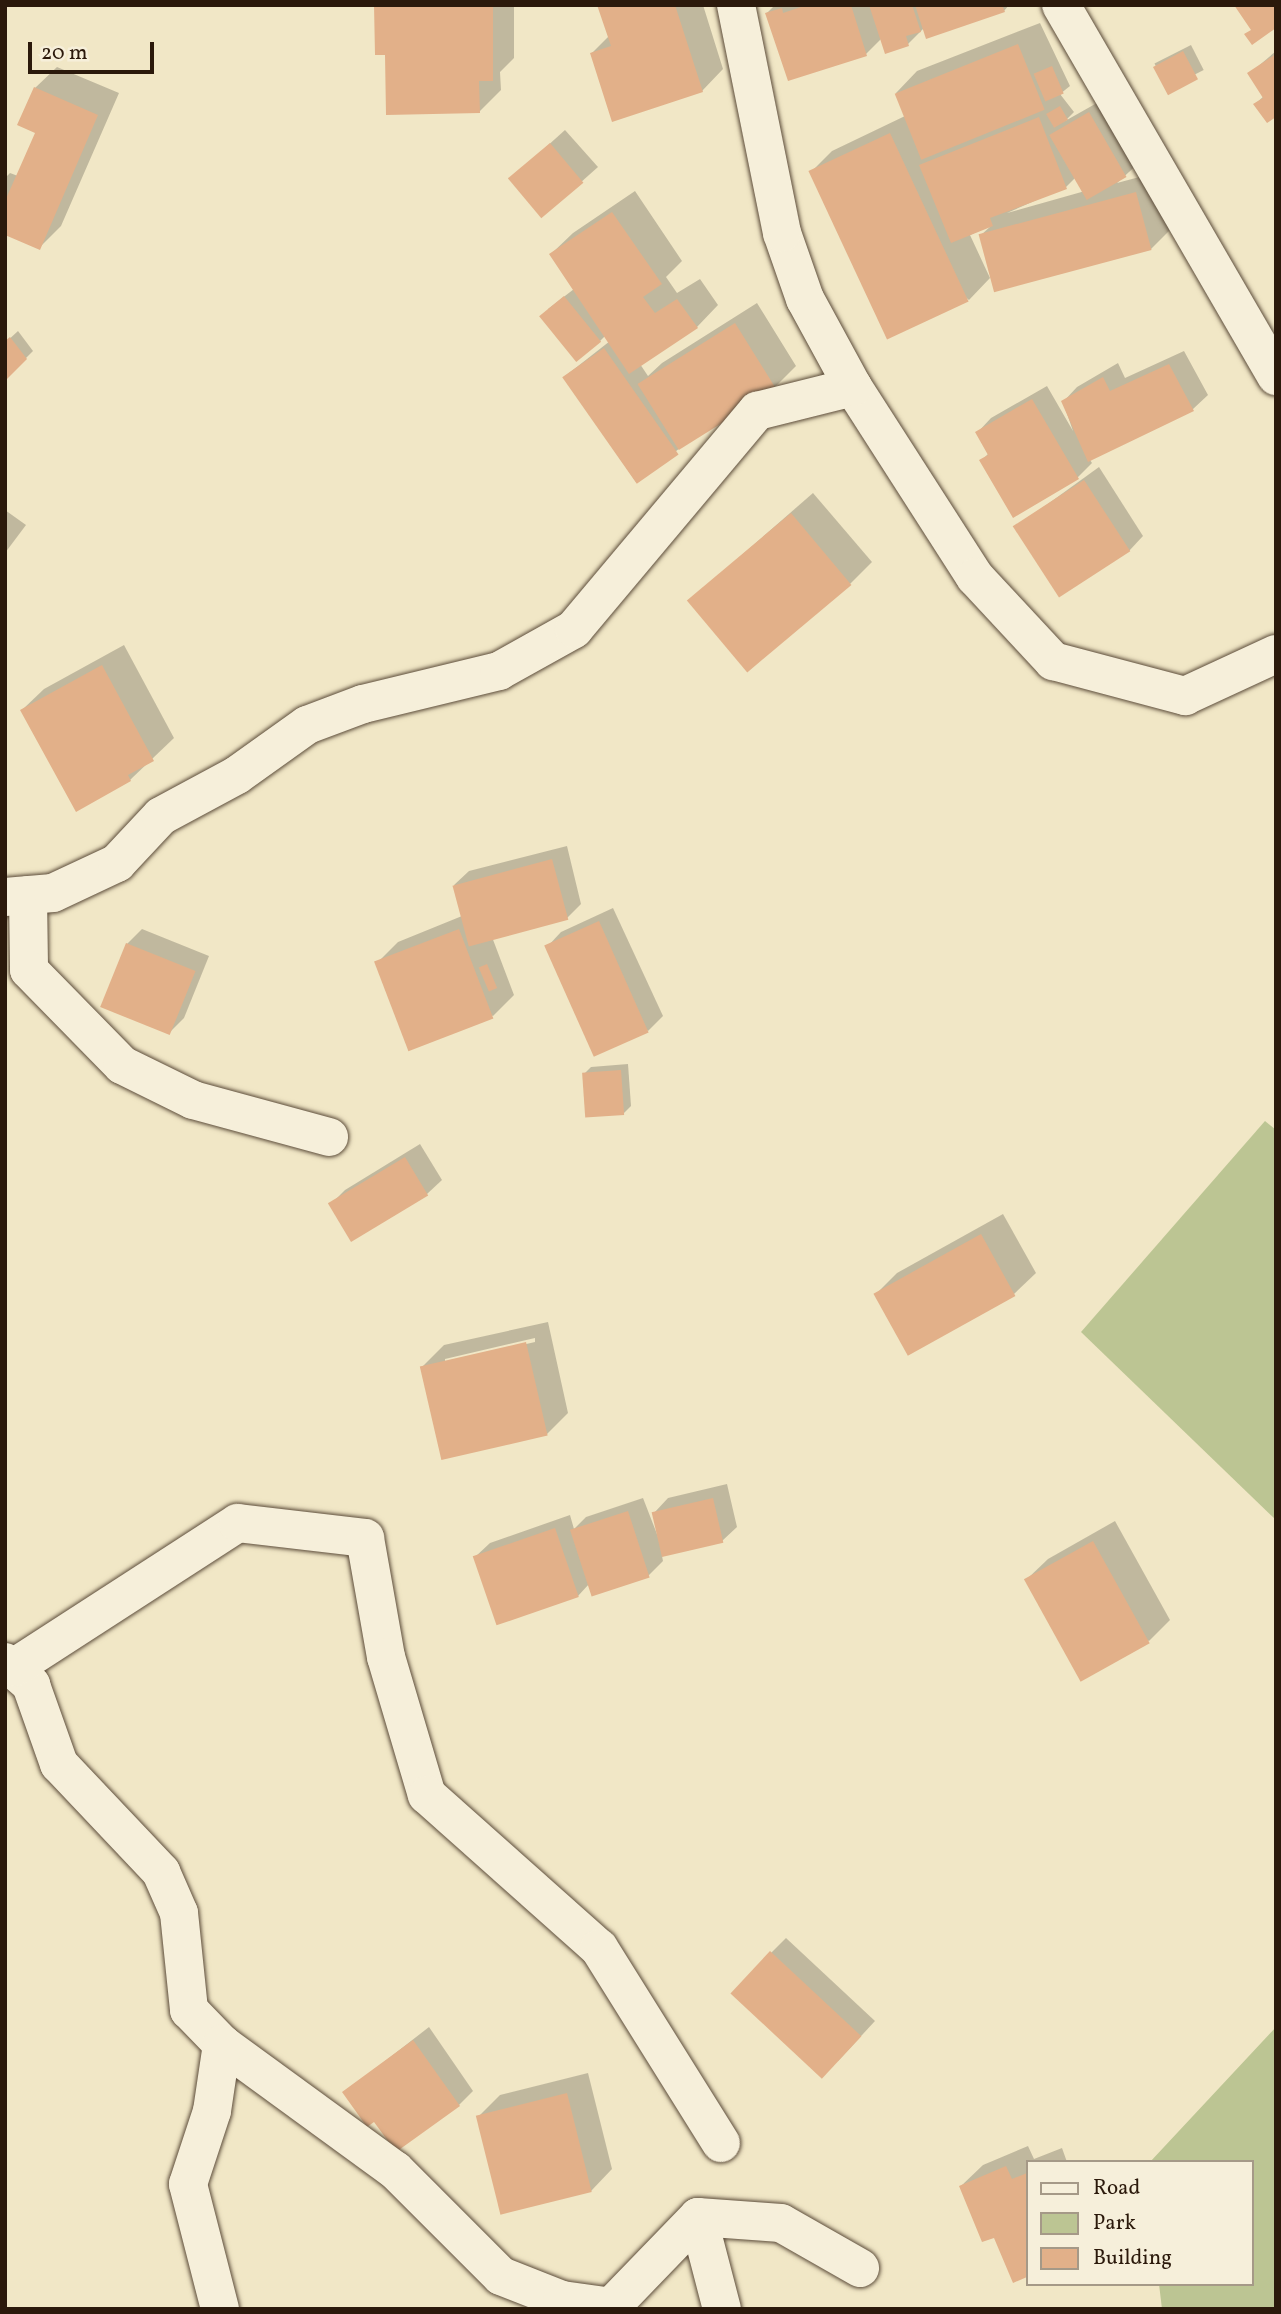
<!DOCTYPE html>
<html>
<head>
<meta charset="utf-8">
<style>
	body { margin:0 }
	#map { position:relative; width:1281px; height:2314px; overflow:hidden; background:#f1e7c6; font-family:Vollkorn,serif }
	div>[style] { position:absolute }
	.green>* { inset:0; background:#bcc593 }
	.shadow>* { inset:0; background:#0003; transform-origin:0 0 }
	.building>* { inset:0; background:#e2b089; transform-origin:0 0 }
	.roads { filter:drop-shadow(0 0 2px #5c4c3a) drop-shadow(0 0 2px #5c4c3a) }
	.minor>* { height:38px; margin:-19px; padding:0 19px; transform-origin:19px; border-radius:19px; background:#f6efda }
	span { translate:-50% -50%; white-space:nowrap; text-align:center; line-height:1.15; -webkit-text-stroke:6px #f6efda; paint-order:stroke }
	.frame { position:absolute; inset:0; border:7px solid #2b190b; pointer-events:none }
	.legend { position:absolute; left:1026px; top:2160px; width:228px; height:126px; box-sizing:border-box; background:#f6efda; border:2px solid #a59987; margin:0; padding:9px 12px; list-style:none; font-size:21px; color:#2b190b }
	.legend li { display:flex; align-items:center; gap:14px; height:35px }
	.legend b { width:35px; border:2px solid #a59987 }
	.scale { position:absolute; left:28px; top:42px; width:126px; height:32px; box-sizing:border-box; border:4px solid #2b190b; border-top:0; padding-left:9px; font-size:21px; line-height:24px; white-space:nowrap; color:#2b190b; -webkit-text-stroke:5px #f6efda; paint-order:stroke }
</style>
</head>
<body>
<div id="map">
	<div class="green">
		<i style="clip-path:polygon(1265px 1121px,1276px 1130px,1276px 1520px,1081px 1332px)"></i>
		<i style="clip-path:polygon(1276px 2027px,1276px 2309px,1162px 2309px,1159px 2284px,1251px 2284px,1251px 2162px,1150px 2162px)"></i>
	</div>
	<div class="shadow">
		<i style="clip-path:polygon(376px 5px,514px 5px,514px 58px,500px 72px,501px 90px,479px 112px,387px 53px)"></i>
		<i style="clip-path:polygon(599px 5px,703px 5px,723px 69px,702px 91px,592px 53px,609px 36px)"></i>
		<i style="clip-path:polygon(775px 5px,1009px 5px,1004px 11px,924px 28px,908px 44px,882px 38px,866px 54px,767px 13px)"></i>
		<i style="clip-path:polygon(evenodd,1040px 23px,1070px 86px,1060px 94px,1074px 112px,1065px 121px,1104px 99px,1141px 161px,1117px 183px,1158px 172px,1173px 227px,1151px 249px,981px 235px,992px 225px,970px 235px,990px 278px,969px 300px,811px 172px,832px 151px,905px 116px,896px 93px,917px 71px,1040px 23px,1076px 177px,1085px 191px,1007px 213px,1066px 187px,1076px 177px)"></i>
		<i style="left:1191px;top:45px;width:28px;height:41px;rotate:63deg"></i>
		<i style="clip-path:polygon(1276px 51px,1276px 115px,1255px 104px,1264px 96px,1249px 74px)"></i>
		<i style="clip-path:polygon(57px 67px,119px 93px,61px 226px,39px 248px,5px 233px,5px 178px,10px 173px,18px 176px,37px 132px,35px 88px)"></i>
		<i style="clip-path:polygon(565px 130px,598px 167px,543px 216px,525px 166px)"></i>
		<i style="clip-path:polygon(635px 191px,682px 261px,666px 277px,677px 293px,700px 279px,718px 305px,697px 327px,640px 364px,648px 376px,662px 363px,757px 303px,796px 366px,775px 387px,693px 438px,636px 482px,564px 377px,610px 341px,606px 335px,600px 341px,548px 309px,574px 289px,551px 254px,573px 233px)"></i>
		<i style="clip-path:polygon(18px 331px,33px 351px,7px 377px,5px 343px)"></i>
		<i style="clip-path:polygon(1184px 351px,1208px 395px,1193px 409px,1090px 460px,1092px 463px,1077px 478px,981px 461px,989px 453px,977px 433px,991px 418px,1047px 386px,1073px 431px,1063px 402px,1077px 387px,1118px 363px,1125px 378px)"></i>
		<i style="clip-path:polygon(1099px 467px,1143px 536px,1129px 551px,1016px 527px)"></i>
		<i style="clip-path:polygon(813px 493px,872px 562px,850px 584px,689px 601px)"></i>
		<i style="clip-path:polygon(5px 510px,26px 525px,5px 553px)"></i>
		<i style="clip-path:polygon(124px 645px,174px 738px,130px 780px,22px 710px,44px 689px)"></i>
		<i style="clip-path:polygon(567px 846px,581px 904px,567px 918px,492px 937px,514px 995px,493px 1016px,377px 963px,398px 942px,462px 916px,454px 885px,469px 871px)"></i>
		<i style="clip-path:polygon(613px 908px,663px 1016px,648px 1031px,547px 947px,561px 932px)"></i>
		<i style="clip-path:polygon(142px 929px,209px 956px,184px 1018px,169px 1033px,127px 944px)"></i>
		<i style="clip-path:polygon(628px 1064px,631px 1106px,624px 1113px,584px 1074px,591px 1067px)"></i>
		<i style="clip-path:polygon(420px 1144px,442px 1180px,427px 1194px,352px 1240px,331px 1204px,345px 1190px)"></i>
		<i style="clip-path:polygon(1003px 1214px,1036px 1273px,1014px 1294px,908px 1354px,876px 1294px,897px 1273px)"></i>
		<i style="clip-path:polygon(evenodd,548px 1322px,568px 1413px,547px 1434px,422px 1367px,444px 1345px,548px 1322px,535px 1338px,535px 1342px,445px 1363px,445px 1359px,535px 1338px)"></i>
		<i style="clip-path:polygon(727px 1484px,737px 1527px,722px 1541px,662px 1556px,663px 1561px,649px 1575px,589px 1584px,578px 1596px,475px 1557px,490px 1543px,570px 1515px,574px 1529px,586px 1517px,643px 1498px,662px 1547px,654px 1513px,668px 1498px)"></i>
		<i style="clip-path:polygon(1115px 1521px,1170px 1620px,1149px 1641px,1026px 1580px,1048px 1559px)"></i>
		<i style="clip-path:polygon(786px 1938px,875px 2021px,838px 2061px,771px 1953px)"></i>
		<i style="clip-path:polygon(429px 2027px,473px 2091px,459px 2105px,375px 2119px,344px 2093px)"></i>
		<i style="clip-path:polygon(588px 2073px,612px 2169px,591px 2191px,478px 2117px,500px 2095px)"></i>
		<i style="clip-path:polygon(1028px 2146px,1034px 2159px,1062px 2148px,1067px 2162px,1027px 2162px,1027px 2276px,1014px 2281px,995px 2235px,961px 2186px,983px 2165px)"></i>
	</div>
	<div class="building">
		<i style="clip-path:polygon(374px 5px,493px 5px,493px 81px,479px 81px,480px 113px,386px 115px,385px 55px,375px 55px)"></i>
		<i style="clip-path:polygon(597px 5px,675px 5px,703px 92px,612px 122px,590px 53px,611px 46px)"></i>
		<i style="clip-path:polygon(807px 5px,851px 5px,867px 56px,788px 81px,765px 13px,782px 8px,783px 13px)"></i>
		<i style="clip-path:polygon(869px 5px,912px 5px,921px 32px,906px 36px,909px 46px,885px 54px)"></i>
		<i style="clip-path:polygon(915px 5px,1002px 5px,1005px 12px,926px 39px)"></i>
		<i style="clip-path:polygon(1234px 5px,1276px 5px,1276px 28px,1252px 45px,1244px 34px,1251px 30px)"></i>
		<i style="left:1018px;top:44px;width:71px;height:133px;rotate:68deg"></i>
		<i style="left:1183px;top:51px;width:32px;height:34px;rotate:62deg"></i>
		<i style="clip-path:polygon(1276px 54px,1276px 117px,1267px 123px,1253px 104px,1263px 98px,1247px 73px)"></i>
		<i style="left:1052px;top:66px;width:30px;height:20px;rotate:67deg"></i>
		<i style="clip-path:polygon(34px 87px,98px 115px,40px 250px,5px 235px,5px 201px,35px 133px,17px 125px)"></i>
		<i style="left:1060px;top:106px;width:16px;height:16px;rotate:60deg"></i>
		<i style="left:1089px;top:112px;width:75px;height:46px;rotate:60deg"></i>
		<i style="clip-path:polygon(1039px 117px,1067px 189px,990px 218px,993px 226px,951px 243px,919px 165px)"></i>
		<i style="left:890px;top:133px;width:186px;height:90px;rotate:65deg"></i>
		<i style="left:550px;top:143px;width:52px;height:55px;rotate:50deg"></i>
		<i style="left:1136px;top:192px;width:60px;height:163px;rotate:75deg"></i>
		<i style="clip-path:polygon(612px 212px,662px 284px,643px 297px,655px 313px,677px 299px,698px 328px,629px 374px,549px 254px)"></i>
		<i style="left:564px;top:296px;width:59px;height:32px;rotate:51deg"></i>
		<i style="left:735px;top:323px;width:78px;height:115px;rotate:58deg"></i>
		<i style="clip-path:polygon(10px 337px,27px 359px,7px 379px,5px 341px)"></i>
		<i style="left:604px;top:348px;width:130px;height:51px;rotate:55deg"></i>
		<i style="clip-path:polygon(1169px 364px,1194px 411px,1088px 462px,1061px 401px,1103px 377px,1110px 391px)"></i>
		<i style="clip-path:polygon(1032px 399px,1079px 479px,1013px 518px,979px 460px,988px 455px,975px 432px)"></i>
		<i style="left:1084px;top:480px;width:85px;height:85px;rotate:57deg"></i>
		<i style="left:791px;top:513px;width:94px;height:136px;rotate:50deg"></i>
		<i style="clip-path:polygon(102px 665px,154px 761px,128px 775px,131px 781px,76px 812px,20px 710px)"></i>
		<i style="left:552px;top:859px;width:63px;height:103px;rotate:75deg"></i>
		<i style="left:599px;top:921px;width:122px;height:60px;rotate:66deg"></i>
		<i style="left:459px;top:929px;width:96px;height:91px;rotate:69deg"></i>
		<i style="left:126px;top:943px;width:75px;height:69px;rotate:22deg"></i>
		<i style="left:487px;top:964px;width:26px;height:9px;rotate:67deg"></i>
		<i style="left:621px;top:1070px;width:45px;height:39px;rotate:86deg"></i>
		<i style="left:405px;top:1157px;width:45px;height:90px;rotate:59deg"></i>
		<i style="left:981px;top:1234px;width:71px;height:123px;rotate:61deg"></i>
		<i style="left:526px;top:1342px;width:96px;height:109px;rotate:77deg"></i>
		<i style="left:713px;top:1498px;width:46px;height:63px;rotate:77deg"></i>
		<i style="left:628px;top:1511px;width:70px;height:61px;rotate:72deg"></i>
		<i style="left:555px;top:1528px;width:73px;height:87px;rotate:71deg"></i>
		<i style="left:1093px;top:1541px;width:117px;height:79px;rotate:61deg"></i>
		<i style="left:770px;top:1951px;width:125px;height:58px;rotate:43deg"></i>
		<i style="clip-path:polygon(413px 2040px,460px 2106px,396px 2152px,374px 2122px,367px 2127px,342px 2092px)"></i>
		<i style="left:567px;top:2093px;width:102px;height:94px;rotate:76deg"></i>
		<i style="clip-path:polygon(1006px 2166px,1012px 2179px,1027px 2173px,1027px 2277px,1013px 2283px,994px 2238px,982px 2242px,959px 2186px)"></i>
	</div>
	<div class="roads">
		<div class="minor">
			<i style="left:1061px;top:5px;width:429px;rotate:59.9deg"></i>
			<i style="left:853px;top:387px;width:226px;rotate:57.3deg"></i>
			<i style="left:975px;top:577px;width:115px;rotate:47.1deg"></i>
			<i style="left:1053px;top:661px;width:137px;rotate:14.9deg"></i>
			<i style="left:1185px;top:696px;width:100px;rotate:-24.8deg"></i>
			<i style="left:28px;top:895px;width:75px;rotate:89.2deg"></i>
			<i style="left:29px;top:970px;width:133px;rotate:45.6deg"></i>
			<i style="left:122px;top:1065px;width:79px;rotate:26.2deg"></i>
			<i style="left:193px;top:1100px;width:141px;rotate:15.2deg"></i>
			<i style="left:5px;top:897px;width:48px;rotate:-4.8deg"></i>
			<i style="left:53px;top:893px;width:71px;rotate:-25.1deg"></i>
			<i style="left:117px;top:863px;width:64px;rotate:-46.9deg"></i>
			<i style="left:161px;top:816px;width:86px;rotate:-28.3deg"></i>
			<i style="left:237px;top:775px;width:86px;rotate:-35.5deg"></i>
			<i style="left:307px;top:725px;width:60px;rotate:-20.6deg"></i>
			<i style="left:363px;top:704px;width:140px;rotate:-13.6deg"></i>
			<i style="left:499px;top:671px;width:86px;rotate:-29.2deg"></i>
			<i style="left:574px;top:629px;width:285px;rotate:-50deg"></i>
			<i style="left:757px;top:411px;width:99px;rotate:-14deg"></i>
			<i style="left:853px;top:387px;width:100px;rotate:-118.6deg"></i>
			<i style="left:805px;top:299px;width:70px;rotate:-109.2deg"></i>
			<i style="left:782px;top:233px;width:233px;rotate:-101.4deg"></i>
			<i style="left:5px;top:1662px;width:35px;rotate:41deg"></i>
			<i style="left:31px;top:1685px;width:84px;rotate:70.5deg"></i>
			<i style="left:59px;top:1764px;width:149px;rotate:46.6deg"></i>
			<i style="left:161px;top:1872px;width:45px;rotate:66.3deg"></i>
			<i style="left:179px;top:1913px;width:98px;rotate:84.1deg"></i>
			<i style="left:189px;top:2010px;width:47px;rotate:45.9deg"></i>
			<i style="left:222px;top:2044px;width:214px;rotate:36.1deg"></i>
			<i style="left:395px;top:2170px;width:150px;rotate:45deg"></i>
			<i style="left:501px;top:2276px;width:66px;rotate:21.5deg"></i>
			<i style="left:562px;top:2300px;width:49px;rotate:8.1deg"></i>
			<i style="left:611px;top:2307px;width:125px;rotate:-46deg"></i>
			<i style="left:698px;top:2217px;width:83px;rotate:4.1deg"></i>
			<i style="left:781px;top:2223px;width:91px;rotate:29.7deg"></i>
			<i style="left:15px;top:1667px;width:265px;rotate:-32.9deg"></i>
			<i style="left:238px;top:1523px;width:128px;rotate:6.7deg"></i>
			<i style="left:365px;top:1538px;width:121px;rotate:80deg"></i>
			<i style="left:386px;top:1657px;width:144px;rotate:73.5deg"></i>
			<i style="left:427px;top:1795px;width:230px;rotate:41.7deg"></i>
			<i style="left:599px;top:1948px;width:230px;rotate:58deg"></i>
			<i style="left:698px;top:2217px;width:95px;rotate:75.4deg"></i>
			<i style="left:220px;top:2309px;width:129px;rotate:-104.4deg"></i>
			<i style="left:188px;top:2184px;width:77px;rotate:-71.8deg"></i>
			<i style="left:212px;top:2111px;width:68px;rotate:-81.5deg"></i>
		</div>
	</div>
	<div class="frame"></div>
	<ul class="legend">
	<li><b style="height:9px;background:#f6efda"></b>Road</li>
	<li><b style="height:19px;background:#bcc593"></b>Park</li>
	<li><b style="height:19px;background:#e2b089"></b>Building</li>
	</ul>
	<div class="scale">20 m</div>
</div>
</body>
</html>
